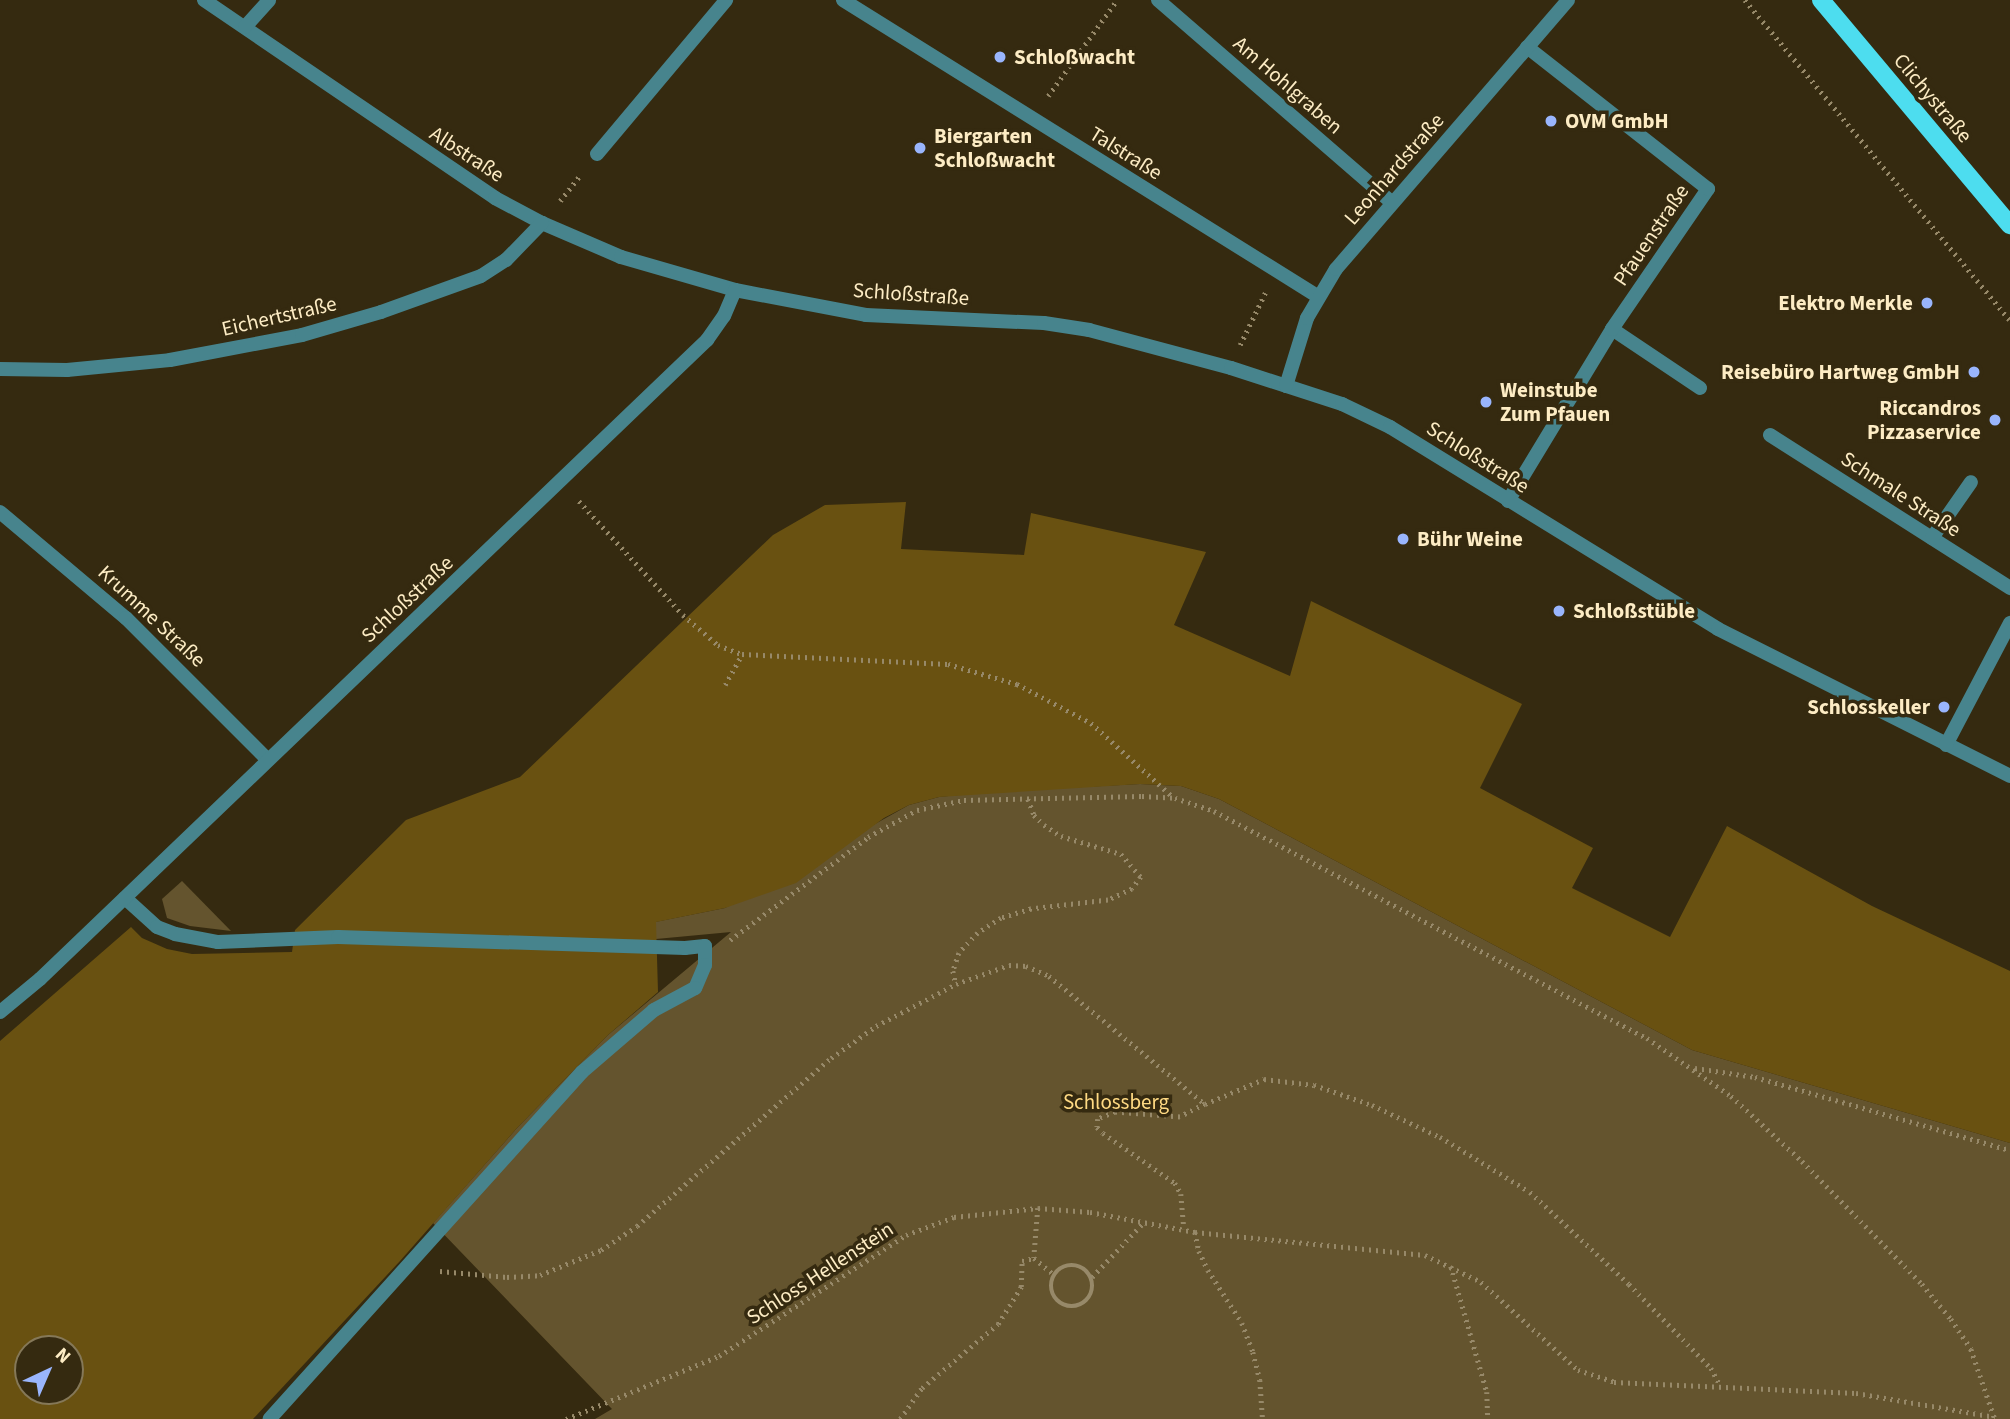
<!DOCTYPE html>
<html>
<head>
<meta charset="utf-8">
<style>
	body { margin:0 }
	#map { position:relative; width:2010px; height:1419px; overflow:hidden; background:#352a10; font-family:"Source Sans 3",sans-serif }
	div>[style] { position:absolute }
	.green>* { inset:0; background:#64542e }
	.forest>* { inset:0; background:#695111 }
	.path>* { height:4.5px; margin-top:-2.25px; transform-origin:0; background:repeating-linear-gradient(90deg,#978969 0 2px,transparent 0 7px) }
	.path>.ring { margin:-2.25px; padding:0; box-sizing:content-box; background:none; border:4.5px solid #978969; border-radius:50% }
	.service>* { height:14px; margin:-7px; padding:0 7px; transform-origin:7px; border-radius:7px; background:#47848d }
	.minor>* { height:14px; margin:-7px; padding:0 7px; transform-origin:7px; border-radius:7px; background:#47848d }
	.primary>* { height:18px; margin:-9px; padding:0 9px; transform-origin:9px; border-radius:9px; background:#4dddef }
	.dots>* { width:19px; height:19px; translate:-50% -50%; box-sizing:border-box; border:4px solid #352a10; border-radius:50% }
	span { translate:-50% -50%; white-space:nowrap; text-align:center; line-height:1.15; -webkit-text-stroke:7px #352a10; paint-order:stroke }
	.poi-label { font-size:21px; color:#fdecc4; font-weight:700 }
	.left { translate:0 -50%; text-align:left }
	.right { translate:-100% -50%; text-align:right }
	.street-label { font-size:21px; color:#fdecc4 }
	.park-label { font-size:21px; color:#ffda83 }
	.north { position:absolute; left:14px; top:1335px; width:70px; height:70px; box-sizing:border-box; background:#352a10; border:2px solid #857858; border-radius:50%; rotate:44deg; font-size:19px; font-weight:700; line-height:28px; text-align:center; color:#fdecc4 }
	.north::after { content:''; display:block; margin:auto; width:24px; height:32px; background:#99b5fd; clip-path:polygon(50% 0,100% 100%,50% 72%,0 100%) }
</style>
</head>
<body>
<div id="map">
	<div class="green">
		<i style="clip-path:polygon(1140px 784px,1181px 786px,1219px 799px,1692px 1050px,2010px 1143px,2010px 1419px,595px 1419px,612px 1409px,433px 1223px,517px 1128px,608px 1035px,731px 932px,656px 939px,655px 922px,725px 908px,909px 805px,939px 797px,987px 792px)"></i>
		<i style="clip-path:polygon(182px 881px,231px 931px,190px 926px,167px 918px,162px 899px)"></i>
	</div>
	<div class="forest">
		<i style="clip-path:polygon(evenodd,906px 502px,901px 549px,1024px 555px,1031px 513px,1206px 552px,1174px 625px,1290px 676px,1311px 601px,1522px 704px,1480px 788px,1593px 848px,1572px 888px,1670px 937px,1727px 826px,1872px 906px,2010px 971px,2010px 1143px,1692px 1050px,1219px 799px,1181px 786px,1140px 784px,939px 797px,909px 805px,884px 818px,796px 883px,725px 908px,656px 922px,658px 992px,608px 1035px,517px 1128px,400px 1261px,253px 1419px,0 1419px,0 1041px,131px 927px,142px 938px,167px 949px,192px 954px,292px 952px,295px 930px,406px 820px,520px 777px,773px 535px,825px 505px,906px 502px,28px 1349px,70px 1349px,70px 1391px,28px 1391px,28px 1349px)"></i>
	</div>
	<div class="path">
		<i style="left:1745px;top:0;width:415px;rotate:50.4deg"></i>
		<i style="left:1048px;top:96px;width:118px;rotate:-54.3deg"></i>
		<i style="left:560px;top:201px;width:33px;rotate:-52deg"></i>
		<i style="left:1240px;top:345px;width:58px;rotate:-64.3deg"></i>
		<i style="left:579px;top:501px;width:154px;rotate:47.6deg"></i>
		<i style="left:683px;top:615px;width:46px;rotate:40.6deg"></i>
		<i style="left:718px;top:645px;width:26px;rotate:21deg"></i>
		<i style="left:742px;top:654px;width:206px;rotate:2.8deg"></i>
		<i style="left:948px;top:664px;width:72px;rotate:16.2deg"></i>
		<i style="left:1017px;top:684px;width:84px;rotate:27.8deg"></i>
		<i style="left:1091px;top:723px;width:110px;rotate:42.1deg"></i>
		<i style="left:725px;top:685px;width:35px;rotate:-61deg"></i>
		<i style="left:1028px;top:799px;width:17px;rotate:69deg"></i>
		<i style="left:1034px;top:815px;width:14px;rotate:45deg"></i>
		<i style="left:1044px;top:825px;width:20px;rotate:33deg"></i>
		<i style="left:1061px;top:836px;width:63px;rotate:16.7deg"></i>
		<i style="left:1121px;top:854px;width:30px;rotate:49deg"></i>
		<i style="left:1141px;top:877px;width:15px;rotate:127deg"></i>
		<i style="left:1132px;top:889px;width:26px;rotate:155deg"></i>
		<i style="left:1108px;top:900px;width:78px;rotate:173.3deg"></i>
		<i style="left:1031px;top:909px;width:31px;rotate:163deg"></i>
		<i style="left:1001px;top:918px;width:27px;rotate:147deg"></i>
		<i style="left:978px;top:933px;width:28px;rotate:134deg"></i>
		<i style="left:959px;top:953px;width:19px;rotate:108deg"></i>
		<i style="left:953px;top:971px;width:13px;rotate:77deg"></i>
		<i style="left:956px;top:984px;width:56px;rotate:-19.7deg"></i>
		<i style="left:1009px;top:965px;width:17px;rotate:3deg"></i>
		<i style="left:1026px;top:966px;width:25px;rotate:23deg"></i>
		<i style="left:1049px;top:976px;width:202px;rotate:39.4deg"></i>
		<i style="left:1205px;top:1104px;width:28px;rotate:153deg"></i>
		<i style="left:1180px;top:1117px;width:65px;rotate:-175.6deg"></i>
		<i style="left:1115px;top:1112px;width:18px;rotate:158deg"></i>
		<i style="left:1098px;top:1119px;width:8px;rotate:97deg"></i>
		<i style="left:1097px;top:1127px;width:8px;rotate:45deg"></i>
		<i style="left:1103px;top:1133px;width:88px;rotate:34.8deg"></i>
		<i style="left:1175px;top:1183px;width:13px;rotate:61deg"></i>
		<i style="left:1181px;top:1194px;width:35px;rotate:85deg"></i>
		<i style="left:730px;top:940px;width:172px;rotate:-36.7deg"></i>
		<i style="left:868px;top:837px;width:56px;rotate:-28.9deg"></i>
		<i style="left:917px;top:810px;width:48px;rotate:-12deg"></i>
		<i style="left:964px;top:800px;width:178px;rotate:-1.3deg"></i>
		<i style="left:1142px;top:796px;width:33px;rotate:3deg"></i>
		<i style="left:1175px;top:798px;width:41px;rotate:18.4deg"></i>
		<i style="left:1214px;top:811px;width:489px;rotate:27.7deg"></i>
		<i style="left:1647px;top:1038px;width:102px;rotate:34.6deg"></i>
		<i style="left:1731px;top:1096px;width:96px;rotate:42.5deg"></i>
		<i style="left:1802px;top:1161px;width:172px;rotate:45.7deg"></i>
		<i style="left:1922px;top:1284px;width:45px;rotate:50.4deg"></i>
		<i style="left:1951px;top:1319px;width:36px;rotate:56deg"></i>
		<i style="left:1971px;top:1349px;width:74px;rotate:71.1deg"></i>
		<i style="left:1695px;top:1068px;width:61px;rotate:8.5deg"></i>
		<i style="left:1755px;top:1077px;width:265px;rotate:16deg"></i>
		<i style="left:1205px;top:1104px;width:64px;rotate:-23deg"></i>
		<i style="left:1264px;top:1079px;width:50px;rotate:6.8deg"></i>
		<i style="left:1314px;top:1085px;width:61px;rotate:19deg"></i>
		<i style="left:1372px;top:1105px;width:75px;rotate:25.2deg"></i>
		<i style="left:1440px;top:1137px;width:105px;rotate:31.4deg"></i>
		<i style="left:1530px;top:1192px;width:135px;rotate:42.9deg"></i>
		<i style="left:1629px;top:1284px;width:117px;rotate:45.7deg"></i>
		<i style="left:1711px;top:1368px;width:19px;rotate:62deg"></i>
		<i style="left:1038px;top:1208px;width:50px;rotate:94.6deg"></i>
		<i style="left:1034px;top:1258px;width:26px;rotate:40deg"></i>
		<i style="left:1195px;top:1232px;width:19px;rotate:78deg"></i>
		<i style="left:1199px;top:1251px;width:21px;rotate:65deg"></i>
		<i style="left:1208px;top:1270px;width:63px;rotate:57.3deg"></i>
		<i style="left:1242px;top:1323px;width:31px;rotate:69deg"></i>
		<i style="left:1253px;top:1352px;width:29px;rotate:76deg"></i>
		<i style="left:1260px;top:1380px;width:39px;rotate:86deg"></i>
		<i class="ring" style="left:1051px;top:1265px;width:37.5px;height:37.5px"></i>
		<i style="left:1451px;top:1266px;width:131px;rotate:74.1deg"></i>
		<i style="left:1487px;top:1392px;width:27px;rotate:88deg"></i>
		<i style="left:440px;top:1271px;width:67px;rotate:5.1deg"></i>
		<i style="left:507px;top:1277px;width:33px;rotate:-3deg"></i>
		<i style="left:540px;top:1275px;width:66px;rotate:-22.3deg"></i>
		<i style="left:601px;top:1250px;width:43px;rotate:-33.7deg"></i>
		<i style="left:637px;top:1226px;width:257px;rotate:-40.9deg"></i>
		<i style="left:831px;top:1058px;width:55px;rotate:-35.4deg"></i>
		<i style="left:876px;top:1026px;width:90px;rotate:-27.7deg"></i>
		<i style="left:1092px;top:1277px;width:76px;rotate:-46.6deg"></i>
		<i style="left:566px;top:1419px;width:165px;rotate:-22.4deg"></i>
		<i style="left:719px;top:1356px;width:223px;rotate:-32.9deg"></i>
		<i style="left:906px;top:1235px;width:51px;rotate:-20.6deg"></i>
		<i style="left:954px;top:1217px;width:84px;rotate:-6.1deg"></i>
		<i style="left:1038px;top:1208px;width:52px;rotate:4.4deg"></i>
		<i style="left:1090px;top:1212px;width:107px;rotate:10.8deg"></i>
		<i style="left:1195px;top:1232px;width:231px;rotate:5.7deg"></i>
		<i style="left:1425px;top:1255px;width:62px;rotate:25.7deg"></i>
		<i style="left:1481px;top:1282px;width:131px;rotate:42.2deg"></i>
		<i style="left:1578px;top:1370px;width:38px;rotate:18deg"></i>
		<i style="left:1614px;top:1382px;width:242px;rotate:2.6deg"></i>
		<i style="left:1856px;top:1393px;width:141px;rotate:9.8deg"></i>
		<i style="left:900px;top:1419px;width:38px;rotate:-55deg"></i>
		<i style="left:922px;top:1388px;width:99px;rotate:-40.1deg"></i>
		<i style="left:998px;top:1324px;width:44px;rotate:-58.1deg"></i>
		<i style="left:1021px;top:1287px;width:26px;rotate:-88deg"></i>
		<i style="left:1022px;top:1261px;width:12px;rotate:-14deg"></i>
	</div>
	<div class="service">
		<i style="left:1612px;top:329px;width:106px;rotate:33.8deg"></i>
		<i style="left:1770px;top:435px;width:285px;rotate:32.5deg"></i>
		<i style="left:1508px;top:501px;width:201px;rotate:-58.8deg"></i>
		<i style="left:1612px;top:329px;width:170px;rotate:-55.6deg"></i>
		<i style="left:1708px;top:189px;width:230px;rotate:-141.9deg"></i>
		<i style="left:1932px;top:538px;width:68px;rotate:-55.1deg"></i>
		<i style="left:125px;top:898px;width:43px;rotate:42.2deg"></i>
		<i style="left:157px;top:927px;width:19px;rotate:21deg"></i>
		<i style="left:175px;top:934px;width:44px;rotate:10.5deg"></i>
		<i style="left:218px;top:942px;width:120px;rotate:-2.4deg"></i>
		<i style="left:338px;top:937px;width:347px;rotate:1.8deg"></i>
		<i style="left:685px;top:948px;width:20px;rotate:-6deg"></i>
		<i style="left:705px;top:946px;width:19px;rotate:90deg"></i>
		<i style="left:705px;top:965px;width:25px;rotate:113deg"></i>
		<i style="left:695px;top:988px;width:47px;rotate:151.8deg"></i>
		<i style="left:654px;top:1010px;width:95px;rotate:139.3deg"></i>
		<i style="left:582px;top:1072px;width:467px;rotate:132deg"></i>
	</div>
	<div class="minor">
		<i style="left:204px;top:0;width:352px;rotate:34.2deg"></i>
		<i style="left:495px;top:198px;width:53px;rotate:28deg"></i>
		<i style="left:542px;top:223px;width:86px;rotate:23.3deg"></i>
		<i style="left:621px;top:257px;width:119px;rotate:16.1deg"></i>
		<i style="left:735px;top:290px;width:133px;rotate:10.8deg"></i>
		<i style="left:866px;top:315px;width:178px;rotate:2.6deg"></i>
		<i style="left:1044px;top:323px;width:46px;rotate:8.8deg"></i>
		<i style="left:1089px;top:330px;width:147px;rotate:15deg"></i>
		<i style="left:1231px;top:368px;width:117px;rotate:18deg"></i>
		<i style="left:1342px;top:404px;width:53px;rotate:25.6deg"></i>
		<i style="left:1390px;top:427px;width:385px;rotate:31.6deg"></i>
		<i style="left:1718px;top:629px;width:327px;rotate:26.7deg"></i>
		<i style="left:843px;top:0;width:559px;rotate:31.98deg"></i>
		<i style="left:1158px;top:0;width:308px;rotate:40.9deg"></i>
		<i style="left:245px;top:27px;width:36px;rotate:-48deg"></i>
		<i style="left:597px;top:154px;width:201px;rotate:-50deg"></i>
		<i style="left:0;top:369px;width:67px;rotate:0.9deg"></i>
		<i style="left:67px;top:370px;width:103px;rotate:-5.5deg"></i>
		<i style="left:170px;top:360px;width:134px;rotate:-10.7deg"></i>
		<i style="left:302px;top:335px;width:82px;rotate:-16.2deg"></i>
		<i style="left:381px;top:312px;width:106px;rotate:-19.8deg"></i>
		<i style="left:481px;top:276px;width:30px;rotate:-33deg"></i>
		<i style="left:506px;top:260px;width:52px;rotate:-45.8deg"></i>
		<i style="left:1286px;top:386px;width:71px;rotate:-72.8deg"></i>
		<i style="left:1307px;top:318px;width:57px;rotate:-59.4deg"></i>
		<i style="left:1336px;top:269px;width:355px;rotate:-49.2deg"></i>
		<i style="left:0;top:512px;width:165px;rotate:40.1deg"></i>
		<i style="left:126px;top:618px;width:199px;rotate:45deg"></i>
		<i style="left:1946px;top:745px;width:138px;rotate:-62.3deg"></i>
		<i style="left:0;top:1012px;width:52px;rotate:-39.5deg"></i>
		<i style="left:40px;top:979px;width:924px;rotate:-43.77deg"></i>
		<i style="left:707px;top:340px;width:29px;rotate:-55deg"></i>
		<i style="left:724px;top:316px;width:28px;rotate:-67deg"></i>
	</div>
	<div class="primary">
		<i style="left:1821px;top:0;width:294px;rotate:50deg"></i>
	</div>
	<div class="dots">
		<i style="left:1000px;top:57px;background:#99b5fd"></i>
		<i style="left:1551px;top:121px;background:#99b5fd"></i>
		<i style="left:920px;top:148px;background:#99b5fd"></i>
		<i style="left:1927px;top:303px;background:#99b5fd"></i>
		<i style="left:1974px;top:372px;background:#99b5fd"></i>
		<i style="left:1486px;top:402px;background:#99b5fd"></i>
		<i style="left:1995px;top:420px;background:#99b5fd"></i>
		<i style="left:1403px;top:539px;background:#99b5fd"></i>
		<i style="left:1559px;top:611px;background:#99b5fd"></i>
		<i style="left:1944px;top:707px;background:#99b5fd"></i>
	</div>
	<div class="poi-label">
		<span class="left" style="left:1014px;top:57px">Schloßwacht</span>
		<span class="left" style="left:1565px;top:121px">OVM GmbH</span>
		<span class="left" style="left:934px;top:148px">Biergarten<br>Schloßwacht</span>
		<span class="right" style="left:1913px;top:303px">Elektro Merkle</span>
		<span class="right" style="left:1960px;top:372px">Reisebüro Hartweg GmbH</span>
		<span class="left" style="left:1500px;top:402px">Weinstube<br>Zum Pfauen</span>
		<span class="right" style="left:1981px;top:420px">Riccandros<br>Pizzaservice</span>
		<span class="left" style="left:1417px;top:539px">Bühr Weine</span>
		<span class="left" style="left:1573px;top:611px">Schloßstüble</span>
		<span class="right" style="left:1930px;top:707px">Schlosskeller</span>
	</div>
	<div class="street-label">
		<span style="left:1288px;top:85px;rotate:41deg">Am Hohlgraben</span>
		<span style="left:1933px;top:98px;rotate:50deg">Clichystraße</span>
		<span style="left:1126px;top:153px;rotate:32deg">Talstraße</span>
		<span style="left:467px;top:154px;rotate:33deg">Albstraße</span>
		<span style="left:1394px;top:169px;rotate:-49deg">Leonhardstraße</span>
		<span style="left:1651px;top:235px;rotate:-56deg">Pfauenstraße</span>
		<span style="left:911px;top:294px;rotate:4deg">Schloßstraße</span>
		<span style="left:279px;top:316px;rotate:-13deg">Eichertstraße</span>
		<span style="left:1478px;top:457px;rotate:32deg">Schloßstraße</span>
		<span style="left:1901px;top:494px;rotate:33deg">Schmale Straße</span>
		<span style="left:407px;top:599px;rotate:-43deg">Schloßstraße</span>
		<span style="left:152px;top:616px;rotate:43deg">Krumme Straße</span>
		<span style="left:820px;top:1273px;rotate:-33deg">Schloss Hellenstein</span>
	</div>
	<div class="park-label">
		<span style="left:1116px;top:1102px">Schlossberg</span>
	</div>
	<div class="north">N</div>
</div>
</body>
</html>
